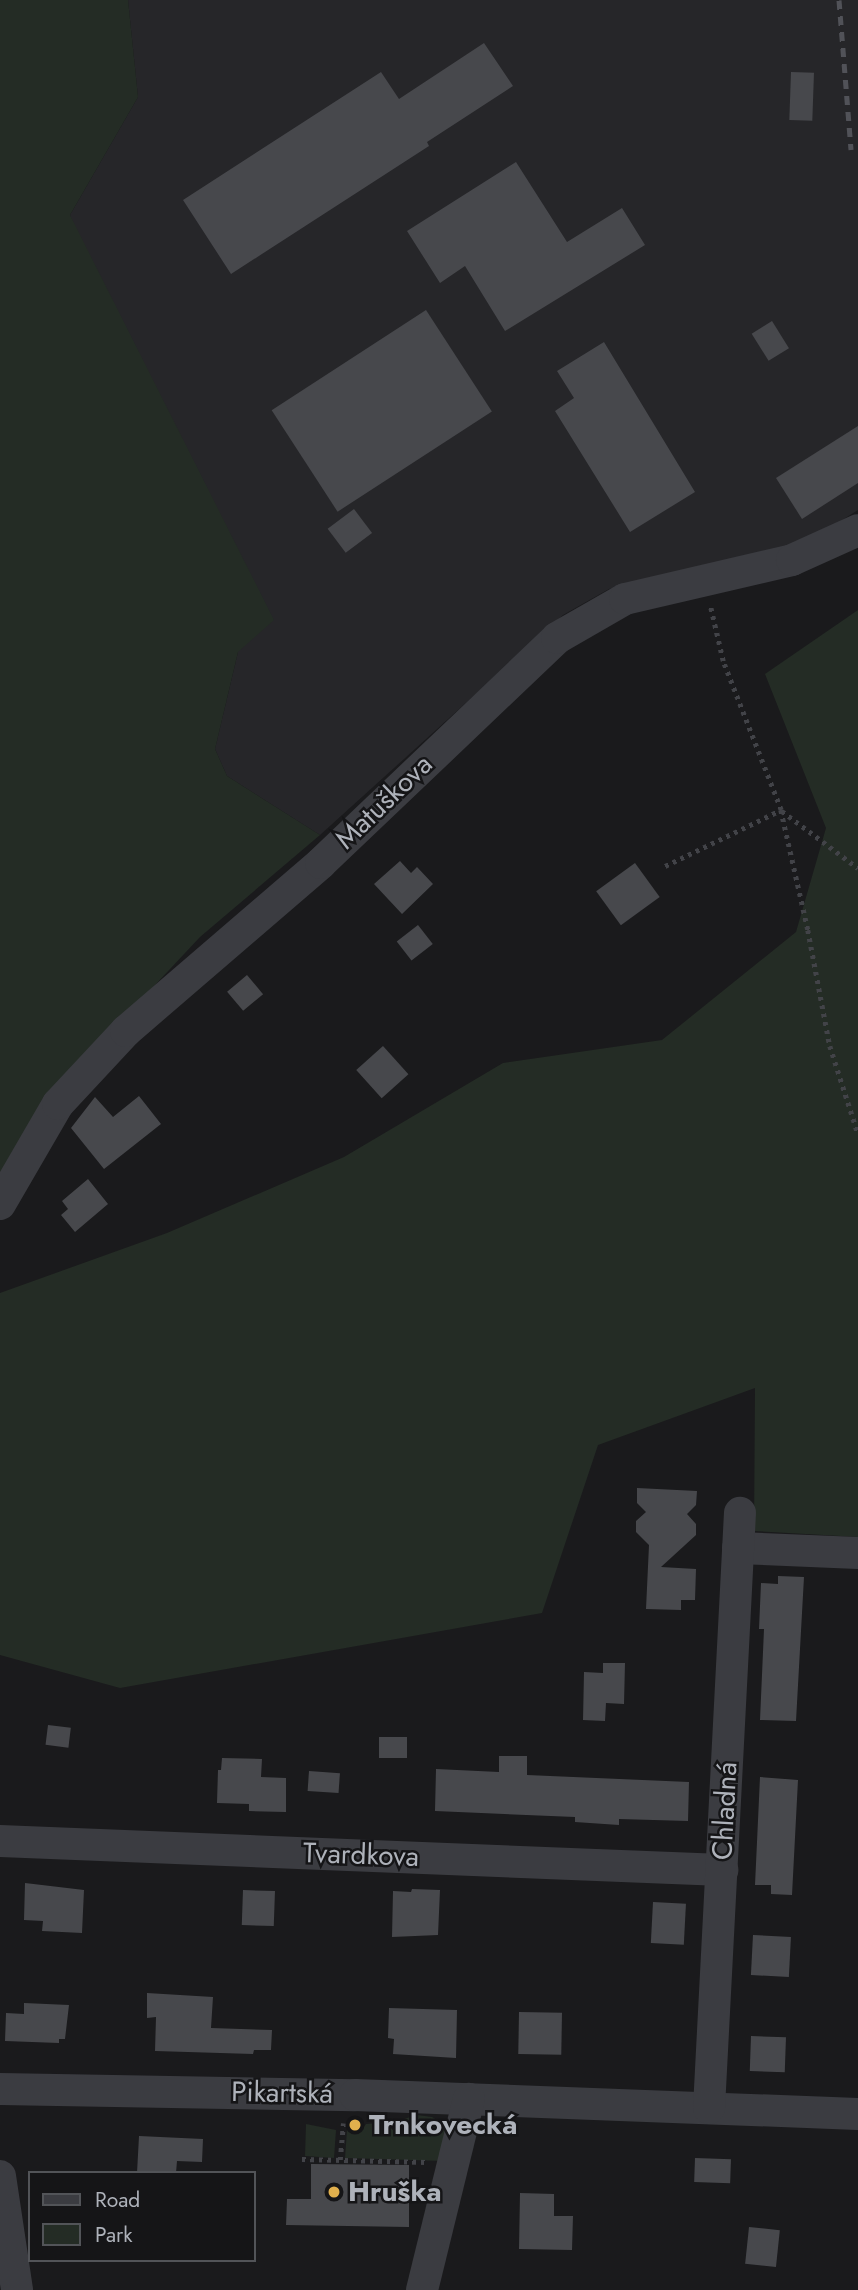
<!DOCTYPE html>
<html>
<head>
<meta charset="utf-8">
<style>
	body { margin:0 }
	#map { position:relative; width:858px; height:2290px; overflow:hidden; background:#1a1a1c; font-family:Jost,sans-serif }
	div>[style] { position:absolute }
	.built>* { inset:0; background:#262629 }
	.green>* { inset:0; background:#242c25 }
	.building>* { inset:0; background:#47484c; transform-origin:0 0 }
	.path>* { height:4.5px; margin-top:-2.25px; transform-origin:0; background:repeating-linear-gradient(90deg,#424348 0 3.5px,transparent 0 8.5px) }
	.minor>* { height:32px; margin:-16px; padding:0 16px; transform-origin:16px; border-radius:16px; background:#3b3c41 }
	.rail>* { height:5px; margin-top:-2.5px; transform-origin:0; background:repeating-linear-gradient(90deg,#515258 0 9px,transparent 0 16px) }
	.dots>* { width:19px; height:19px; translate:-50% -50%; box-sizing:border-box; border:4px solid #151517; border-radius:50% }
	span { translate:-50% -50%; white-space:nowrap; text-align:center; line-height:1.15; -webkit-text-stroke:5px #151517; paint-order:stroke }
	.street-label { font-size:28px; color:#aeb2ba }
	.poi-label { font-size:28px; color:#aeb2ba; font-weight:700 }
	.left { translate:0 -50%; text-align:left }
	.legend { position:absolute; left:28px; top:2171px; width:228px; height:91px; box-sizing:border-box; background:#151517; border:2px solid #525458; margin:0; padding:9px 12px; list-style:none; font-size:21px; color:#aeb2ba }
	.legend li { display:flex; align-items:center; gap:14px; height:35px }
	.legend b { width:35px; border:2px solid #525458 }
</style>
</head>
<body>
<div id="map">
	<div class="built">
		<i style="clip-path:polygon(128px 0,858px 0,858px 510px,796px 549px,609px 589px,563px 615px,320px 835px,227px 776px,215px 749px,238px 652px,70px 215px,138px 97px)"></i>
	</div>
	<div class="green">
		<i style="clip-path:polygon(0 0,128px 0,138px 97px,70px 215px,274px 620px,238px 652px,215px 749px,227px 776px,320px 835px,200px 937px,51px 1096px,0 1185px)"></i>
		<i style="clip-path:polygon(858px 610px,858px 1537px,754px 1531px,755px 1388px,598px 1445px,542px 1613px,120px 1688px,0 1655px,0 1293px,167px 1233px,344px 1157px,503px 1063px,662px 1040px,796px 932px,826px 828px,765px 674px)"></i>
		<i style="clip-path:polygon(417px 2115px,432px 2117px,449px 2127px,444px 2161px,345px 2158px,347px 2130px,361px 2131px,366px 2124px,394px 2122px)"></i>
		<i style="clip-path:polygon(306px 2124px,336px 2130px,334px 2158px,305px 2156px)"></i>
	</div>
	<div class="building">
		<i style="clip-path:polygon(484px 43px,513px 86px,427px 142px,429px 146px,231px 274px,183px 200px,381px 72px,399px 99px)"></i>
		<i style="left:791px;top:72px;width:23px;height:48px;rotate:2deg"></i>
		<i style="clip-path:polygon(516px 162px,567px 242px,622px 208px,645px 245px,505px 331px,465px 266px,440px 283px,407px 231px)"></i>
		<i style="left:426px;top:310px;width:121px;height:184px;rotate:57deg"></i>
		<i style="left:772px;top:321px;width:32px;height:24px;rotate:58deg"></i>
		<i style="clip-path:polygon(604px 342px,695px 492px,630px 532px,555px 411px,574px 398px,557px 371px)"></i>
		<i style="clip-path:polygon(858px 426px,858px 483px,802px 519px,776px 478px)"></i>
		<i style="left:354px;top:509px;width:30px;height:33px;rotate:53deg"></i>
		<i style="clip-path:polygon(400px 861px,411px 873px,417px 867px,433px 884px,402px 914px,374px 884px)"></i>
		<i style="left:635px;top:863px;width:42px;height:48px;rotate:54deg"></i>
		<i style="left:418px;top:925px;width:24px;height:27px;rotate:52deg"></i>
		<i style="left:247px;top:975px;width:25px;height:26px;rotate:50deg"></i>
		<i style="left:383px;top:1046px;width:38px;height:36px;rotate:48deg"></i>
		<i style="clip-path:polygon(139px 1096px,161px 1124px,104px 1169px,71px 1128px,95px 1097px,113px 1117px)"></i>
		<i style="clip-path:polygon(88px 1179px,108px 1204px,75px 1232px,61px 1215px,68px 1209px,62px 1201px)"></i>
		<i style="clip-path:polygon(637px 1488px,697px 1491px,696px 1505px,687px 1514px,696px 1524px,696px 1535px,661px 1567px,696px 1569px,695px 1600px,681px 1600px,681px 1610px,646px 1609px,649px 1545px,636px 1532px,636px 1521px,646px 1512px,637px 1503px)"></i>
		<i style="clip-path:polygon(778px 1576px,804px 1577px,796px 1721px,760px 1720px,764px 1629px,759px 1629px,761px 1583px,778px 1584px)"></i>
		<i style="clip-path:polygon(603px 1663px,625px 1663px,624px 1704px,606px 1703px,605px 1721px,583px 1720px,584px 1672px,603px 1673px)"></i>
		<i style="left:48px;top:1725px;width:23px;height:20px;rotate:7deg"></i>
		<i style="left:379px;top:1737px;width:28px;height:21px"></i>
		<i style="clip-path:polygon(499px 1756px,527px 1756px,527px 1775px,689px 1782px,688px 1821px,619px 1819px,619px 1825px,575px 1822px,575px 1817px,435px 1811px,436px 1769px,499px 1772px)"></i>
		<i style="clip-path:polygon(222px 1758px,262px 1759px,261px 1777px,286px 1778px,286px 1812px,249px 1811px,249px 1804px,217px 1803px,218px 1770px,221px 1770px)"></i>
		<i style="left:309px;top:1771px;width:31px;height:20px;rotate:4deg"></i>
		<i style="clip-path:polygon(760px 1777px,798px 1780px,792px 1895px,771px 1894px,771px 1885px,755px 1885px)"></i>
		<i style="clip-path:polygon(25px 1883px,84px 1890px,82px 1933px,42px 1931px,43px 1921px,24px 1920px)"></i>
		<i style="clip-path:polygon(412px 1889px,440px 1890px,438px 1935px,392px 1937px,393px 1891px,411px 1892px)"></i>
		<i style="left:243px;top:1890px;width:32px;height:35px;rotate:2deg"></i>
		<i style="left:653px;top:1902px;width:33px;height:41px;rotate:3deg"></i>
		<i style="left:753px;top:1935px;width:38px;height:40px;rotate:3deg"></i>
		<i style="clip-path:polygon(147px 1993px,213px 1997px,211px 2028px,272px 2030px,271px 2050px,254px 2050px,253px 2054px,155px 2051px,156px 2017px,147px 2018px)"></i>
		<i style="clip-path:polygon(24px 2003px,69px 2005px,65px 2039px,59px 2039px,59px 2043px,5px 2041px,6px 2013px,24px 2014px)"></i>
		<i style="clip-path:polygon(389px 2008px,457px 2010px,456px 2058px,393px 2054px,394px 2039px,388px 2038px)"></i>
		<i style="left:519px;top:2012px;width:43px;height:42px;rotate:1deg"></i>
		<i style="left:751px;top:2036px;width:35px;height:35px;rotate:2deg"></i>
		<i style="clip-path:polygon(139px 2136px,203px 2139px,202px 2162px,177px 2161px,176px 2173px,137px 2173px)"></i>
		<i style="left:695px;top:2158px;width:36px;height:24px;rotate:2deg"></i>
		<i style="clip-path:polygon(311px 2164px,409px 2165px,409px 2227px,286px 2225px,287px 2199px,311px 2199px)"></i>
		<i style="clip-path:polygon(520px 2193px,554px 2194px,554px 2216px,573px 2216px,572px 2250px,519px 2249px)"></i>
		<i style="left:749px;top:2227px;width:31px;height:37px;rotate:6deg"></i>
	</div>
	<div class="path">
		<i style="left:781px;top:810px;width:123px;rotate:77.3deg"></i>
		<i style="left:808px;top:930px;width:118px;rotate:79.3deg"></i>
		<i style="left:830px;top:1046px;width:92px;rotate:72.3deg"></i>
		<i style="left:782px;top:811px;width:95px;rotate:36.9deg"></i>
		<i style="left:665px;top:866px;width:129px;rotate:-25.8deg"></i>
		<i style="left:781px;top:810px;width:160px;rotate:-111.3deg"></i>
		<i style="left:723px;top:661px;width:57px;rotate:-103.1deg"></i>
		<i style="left:302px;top:2159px;width:125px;rotate:1.4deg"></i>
		<i style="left:340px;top:2160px;width:37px;rotate:-85deg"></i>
	</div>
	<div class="minor">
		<i style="left:0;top:1204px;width:116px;rotate:-59.9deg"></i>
		<i style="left:58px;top:1104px;width:100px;rotate:-47deg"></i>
		<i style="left:126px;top:1031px;width:257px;rotate:-40.7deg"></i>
		<i style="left:321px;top:863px;width:326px;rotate:-43.6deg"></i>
		<i style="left:557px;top:638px;width:78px;rotate:-29.8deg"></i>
		<i style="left:625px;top:599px;width:171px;rotate:-13.1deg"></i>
		<i style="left:792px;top:560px;width:72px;rotate:-24.4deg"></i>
		<i style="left:738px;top:1548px;width:120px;rotate:2.4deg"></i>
		<i style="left:0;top:1841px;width:723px;rotate:2.3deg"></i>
		<i style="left:0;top:2089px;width:355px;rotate:1deg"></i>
		<i style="left:355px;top:2095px;width:503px;rotate:2.16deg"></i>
		<i style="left:709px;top:2108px;width:596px;rotate:-87.02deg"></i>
		<i style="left:0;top:2176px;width:115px;rotate:81.5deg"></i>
		<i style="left:422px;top:2290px;width:197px;rotate:-76.2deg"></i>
	</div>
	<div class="rail">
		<i style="left:839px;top:0;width:150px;rotate:85.4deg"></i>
	</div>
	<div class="dots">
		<i style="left:355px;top:2125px;background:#e1b04d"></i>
		<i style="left:334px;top:2192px;background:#e1b04d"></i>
	</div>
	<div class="street-label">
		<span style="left:384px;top:802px;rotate:-44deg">Matuškova</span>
		<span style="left:725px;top:1811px;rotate:-87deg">Chladná</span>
		<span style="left:361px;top:1855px;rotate:2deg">Tvardkova</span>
		<span style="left:282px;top:2093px;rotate:1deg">Pikartská</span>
	</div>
	<div class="poi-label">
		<span class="left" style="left:369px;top:2125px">Trnkovecká</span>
		<span class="left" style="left:348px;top:2192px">Hruška</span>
	</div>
	<ul class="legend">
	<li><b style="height:9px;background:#3b3c41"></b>Road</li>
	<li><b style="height:19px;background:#242c25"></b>Park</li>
	</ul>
</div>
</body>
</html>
